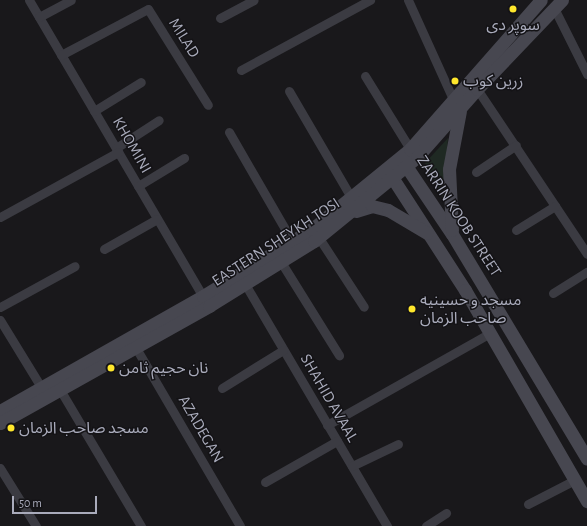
<!DOCTYPE html>
<html>
<head>
<meta charset="utf-8">
<style>
	body { margin:0 }
	#map { position:relative; width:587px; height:526px; overflow:hidden; background:#19181b; font-family:"Alegreya Sans","Noto Sans Arabic",sans-serif }
	div>[style] { position:absolute }
	.green>* { inset:0; background:#1f2923 }
	.minor>* { height:9px; margin:-4.5px; padding:0 4.5px; transform-origin:4.5px; border-radius:4.5px; background:#3b3b42 }
	.secondary>* { height:13px; margin:-6.5px; padding:0 6.5px; transform-origin:6.5px; border-radius:6.5px; background:#474750 }
	.dots>* { width:11px; height:11px; translate:-50% -50%; box-sizing:border-box; border:2px solid #141316; border-radius:50% }
	span { translate:-50% -50%; white-space:nowrap; text-align:center; line-height:1.15; -webkit-text-stroke:3px #141316; paint-order:stroke }
	.poi-label { font-size:16px; color:#a9abbb }
	.left { translate:0 -50%; text-align:left }
	.street-label { font-size:16px; color:#a9abbb }
	.scale { position:absolute; left:12px; top:496px; width:85px; height:18px; box-sizing:border-box; border:2px solid #a9abbb; border-top:0; padding-left:5px; font-size:12px; line-height:14px; white-space:nowrap; color:#a9abbb; -webkit-text-stroke:3px #141316; paint-order:stroke }
</style>
</head>
<body>
<div id="map">
	<div class="green">
		<i style="clip-path:polygon(448px 138px,443px 199px,425px 163px)"></i>
	</div>
	<div class="minor">
		<i style="left:29px;top:0;width:348px;rotate:59.6deg"></i>
		<i style="left:408px;top:0;width:109px;rotate:65.6deg"></i>
		<i style="left:554px;top:8px;width:74px;rotate:63.4deg"></i>
		<i style="left:39px;top:17px;width:36px;rotate:-28deg"></i>
		<i style="left:220px;top:18px;width:38px;rotate:-28deg"></i>
		<i style="left:61px;top:55px;width:98px;rotate:-27.9deg"></i>
		<i style="left:148px;top:9px;width:113px;rotate:58deg"></i>
		<i style="left:241px;top:70px;width:147px;rotate:-28.5deg"></i>
		<i style="left:365px;top:76px;width:86px;rotate:58.3deg"></i>
		<i style="left:477px;top:89px;width:198px;rotate:56.3deg"></i>
		<i style="left:289px;top:91px;width:123px;rotate:59.7deg"></i>
		<i style="left:94px;top:111px;width:55px;rotate:-31.7deg"></i>
		<i style="left:229px;top:132px;width:126px;rotate:60deg"></i>
		<i style="left:116px;top:148px;width:51px;rotate:-33.1deg"></i>
		<i style="left:476px;top:172px;width:48px;rotate:-34deg"></i>
		<i style="left:138px;top:186px;width:54px;rotate:-31.3deg"></i>
		<i style="left:0;top:217px;width:135px;rotate:-28.8deg"></i>
		<i style="left:516px;top:230px;width:46px;rotate:-31.6deg"></i>
		<i style="left:319px;top:238px;width:82px;rotate:56.9deg"></i>
		<i style="left:104px;top:249px;width:61px;rotate:-29.5deg"></i>
		<i style="left:281px;top:262px;width:110px;rotate:58.1deg"></i>
		<i style="left:245px;top:284px;width:281px;rotate:59.6deg"></i>
		<i style="left:553px;top:293px;width:40px;rotate:-32deg"></i>
		<i style="left:0;top:307px;width:85px;rotate:-28.7deg"></i>
		<i style="left:0;top:320px;width:79px;rotate:58.5deg"></i>
		<i style="left:136px;top:348px;width:206px;rotate:59.7deg"></i>
		<i style="left:59px;top:388px;width:161px;rotate:59.3deg"></i>
		<i style="left:222px;top:388px;width:72px;rotate:-31.9deg"></i>
		<i style="left:327px;top:425px;width:187px;rotate:-29.4deg"></i>
		<i style="left:352px;top:466px;width:51px;rotate:-25.6deg"></i>
		<i style="left:0;top:468px;width:68px;rotate:58.2deg"></i>
		<i style="left:265px;top:482px;width:83px;rotate:-29.7deg"></i>
		<i style="left:528px;top:504px;width:53px;rotate:-27.1deg"></i>
		<i style="left:426px;top:526px;width:24px;rotate:-33deg"></i>
	</div>
	<div class="secondary">
		<i style="left:402px;top:160px;width:89px;rotate:56deg"></i>
		<i style="left:452px;top:234px;width:262px;rotate:59deg"></i>
		<i style="left:388px;top:171px;width:142px;rotate:57.1deg"></i>
		<i style="left:465px;top:290px;width:244px;rotate:60deg"></i>
		<i style="left:356px;top:211px;width:17px;rotate:-17deg"></i>
		<i style="left:372px;top:206px;width:16px;rotate:14deg"></i>
		<i style="left:388px;top:210px;width:45px;rotate:30.5deg"></i>
		<i style="left:452px;top:230px;width:61px;rotate:-92.8deg"></i>
		<i style="left:449px;top:169px;width:59px;rotate:-79.3deg"></i>
		<i style="left:0;top:411px;width:233px;rotate:-29.5deg"></i>
		<i style="left:203px;top:296px;width:128px;rotate:-31.6deg"></i>
		<i style="left:312px;top:229px;width:127px;rotate:-39.2deg"></i>
		<i style="left:410px;top:149px;width:198px;rotate:-48.7deg"></i>
		<i style="left:0;top:423px;width:240px;rotate:-29.2deg"></i>
		<i style="left:209px;top:306px;width:123px;rotate:-31.8deg"></i>
		<i style="left:314px;top:241px;width:133px;rotate:-39.2deg"></i>
		<i style="left:417px;top:157px;width:91px;rotate:-48.6deg"></i>
		<i style="left:477px;top:89px;width:123px;rotate:-46.3deg"></i>
	</div>
	<div class="dots">
		<i style="left:513px;top:9px;background:#ffe72c"></i>
		<i style="left:455px;top:81px;background:#ffe72c"></i>
		<i style="left:412px;top:309px;background:#ffe72c"></i>
		<i style="left:111px;top:368px;background:#ffe72c"></i>
		<i style="left:11px;top:428px;background:#ffe72c"></i>
	</div>
	<div class="poi-label">
		<span style="left:513px;top:25px">سوپر دی</span>
		<span class="left" style="left:463px;top:81px">زرین کوب</span>
		<span class="left" style="left:420px;top:309px">مسجد و حسینیه<br>صاحب الزمان</span>
		<span class="left" style="left:119px;top:368px">نان حجیم ثامن</span>
		<span class="left" style="left:19px;top:428px">مسجد صاحب الزمان</span>
	</div>
	<div class="street-label">
		<span style="left:184px;top:38px;rotate:58deg">MILAD</span>
		<span style="left:132px;top:145px;rotate:60deg">KHOMINI</span>
		<span style="left:459px;top:216px;rotate:57deg">ZARRIN KOOB STREET</span>
		<span style="left:276px;top:242px;rotate:-33deg">EASTERN SHEYKH TOSI</span>
		<span style="left:329px;top:398px;rotate:60deg">SHAHID AVAAL</span>
		<span style="left:201px;top:429px;rotate:60deg">AZADEGAN</span>
	</div>
	<div class="scale">50 m</div>
</div>
</body>
</html>
